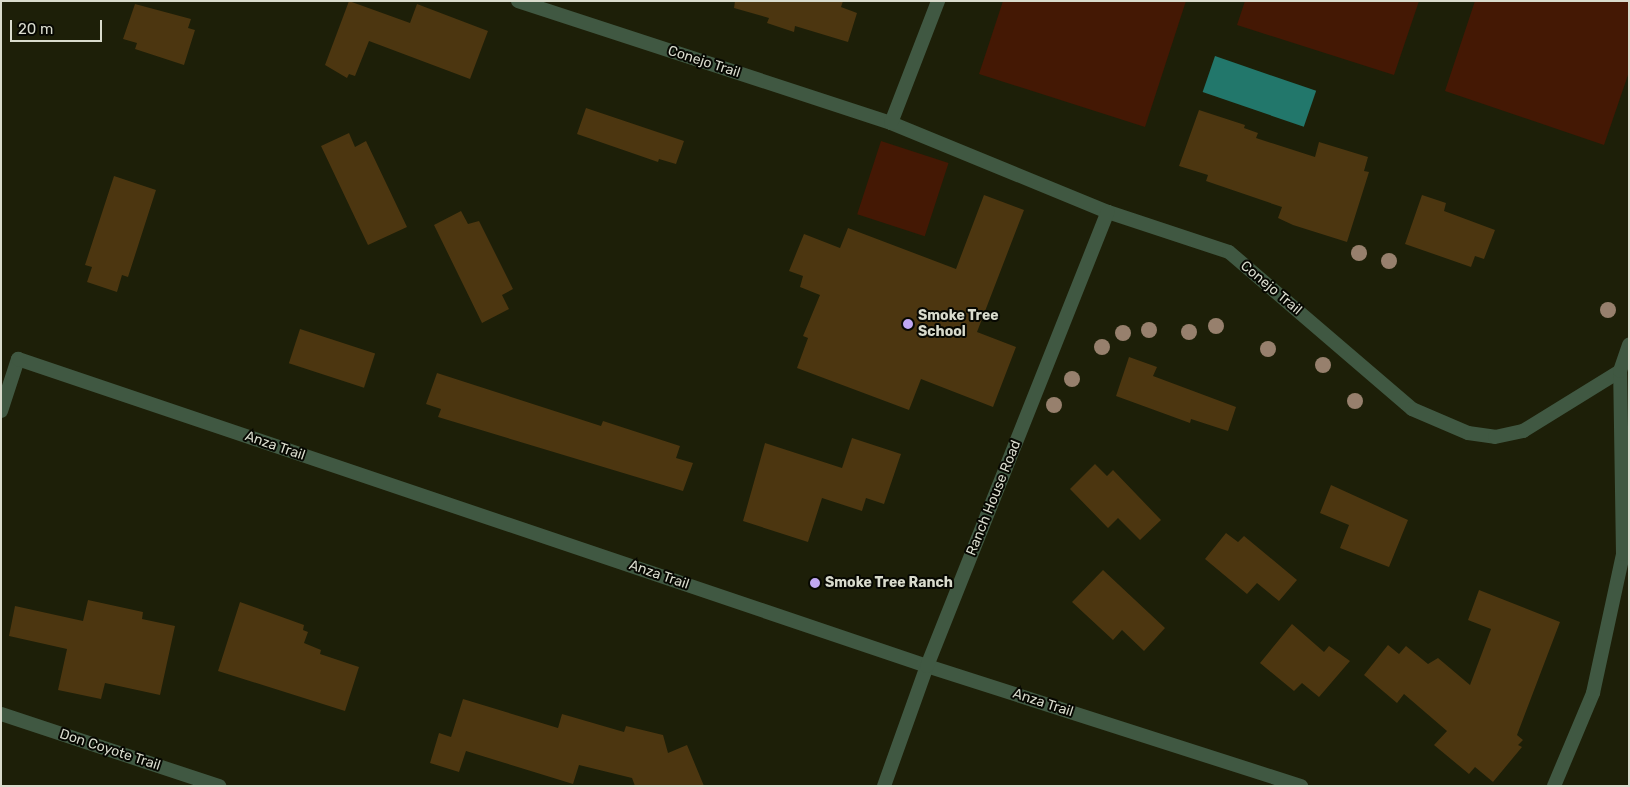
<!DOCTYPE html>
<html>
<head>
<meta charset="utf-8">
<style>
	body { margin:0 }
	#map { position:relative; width:1630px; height:787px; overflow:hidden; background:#1d1f08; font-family:Rubik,sans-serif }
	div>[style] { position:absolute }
	.green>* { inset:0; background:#441804; transform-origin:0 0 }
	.water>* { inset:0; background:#22776b; transform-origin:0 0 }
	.building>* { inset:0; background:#4c3610; transform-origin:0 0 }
	.minor>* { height:14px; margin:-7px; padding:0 7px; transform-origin:7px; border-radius:7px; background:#405842 }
	.trees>* { width:16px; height:16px; margin:-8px; border-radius:50%; background:#97806d }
	.dots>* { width:14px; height:14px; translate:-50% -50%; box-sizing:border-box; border:2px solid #070802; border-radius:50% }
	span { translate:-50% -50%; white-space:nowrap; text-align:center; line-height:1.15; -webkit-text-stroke:4px #070802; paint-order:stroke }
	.street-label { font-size:14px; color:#d9dbcd }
	.poi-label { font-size:14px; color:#d9dbcd; font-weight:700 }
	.left { translate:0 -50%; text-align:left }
	.frame { position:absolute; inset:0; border:2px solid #d9dbcd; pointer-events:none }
	.scale { position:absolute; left:10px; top:20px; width:92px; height:22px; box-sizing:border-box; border:2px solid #d9dbcd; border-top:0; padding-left:6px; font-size:15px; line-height:18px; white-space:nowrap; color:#d9dbcd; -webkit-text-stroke:4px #070802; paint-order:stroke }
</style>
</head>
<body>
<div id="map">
	<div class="green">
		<i style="clip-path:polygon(1003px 1px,1186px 1px,1145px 127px,979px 74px)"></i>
		<i style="clip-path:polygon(1245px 1px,1419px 1px,1394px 75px,1237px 25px)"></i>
		<i style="clip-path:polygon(1475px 1px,1629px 1px,1629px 72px,1604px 145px,1445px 91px)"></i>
		<i style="left:881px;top:141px;width:71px;height:77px;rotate:18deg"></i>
	</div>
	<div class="water">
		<i style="left:1215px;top:56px;width:107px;height:38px;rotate:19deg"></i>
	</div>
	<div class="building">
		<i style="clip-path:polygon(349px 1px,410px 23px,417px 4px,488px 31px,470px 79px,369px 41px,355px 76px,349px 74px,347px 78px,325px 65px)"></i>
		<i style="clip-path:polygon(735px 1px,843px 1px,841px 7px,857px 13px,848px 42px,795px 26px,794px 32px,767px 23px,769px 18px,734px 8px)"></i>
		<i style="clip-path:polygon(135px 4px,191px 19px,188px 28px,195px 30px,184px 65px,135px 49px,137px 43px,123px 39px)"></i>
		<i style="clip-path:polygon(586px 108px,684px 141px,676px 164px,659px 159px,658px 162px,577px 134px)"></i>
		<i style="clip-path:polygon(1199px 110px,1245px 125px,1244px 128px,1258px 133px,1256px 138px,1315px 157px,1319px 142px,1368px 157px,1364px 171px,1369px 172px,1347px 242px,1293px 225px,1278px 218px,1282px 207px,1206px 181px,1208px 175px,1179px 166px)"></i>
		<i style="clip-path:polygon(349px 133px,355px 147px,366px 141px,407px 227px,368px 245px,321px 146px)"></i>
		<i style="clip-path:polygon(114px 176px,156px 190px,128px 277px,122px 275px,117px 292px,87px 282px,92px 267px,85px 265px)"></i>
		<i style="clip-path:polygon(984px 195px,1024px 210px,977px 332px,1016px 347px,993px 407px,921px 379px,909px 410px,797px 368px,808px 338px,803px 336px,820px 295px,800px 287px,803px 276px,789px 271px,804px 234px,840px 248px,848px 228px,956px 269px)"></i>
		<i style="clip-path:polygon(1422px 195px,1446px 203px,1444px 211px,1495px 230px,1484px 259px,1475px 256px,1471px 267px,1405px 244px)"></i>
		<i style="clip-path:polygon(461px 211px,468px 224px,479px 221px,513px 289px,502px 295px,509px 309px,482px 323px,434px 225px)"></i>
		<i style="left:300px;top:329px;width:79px;height:36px;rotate:18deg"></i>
		<i style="clip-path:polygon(1129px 357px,1157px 367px,1153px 376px,1236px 407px,1228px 431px,1191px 419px,1190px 423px,1116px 396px)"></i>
		<i style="clip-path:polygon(437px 373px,601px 426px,603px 421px,680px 446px,676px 458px,693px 463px,683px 491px,438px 417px,441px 409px,426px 404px)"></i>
		<i style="clip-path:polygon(852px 438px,901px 454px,884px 504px,866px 498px,862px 511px,822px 498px,808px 542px,743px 521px,765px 443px,842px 468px)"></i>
		<i style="clip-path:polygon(1095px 464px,1107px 476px,1113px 470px,1161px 520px,1140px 540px,1118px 518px,1108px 528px,1070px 489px)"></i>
		<i style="clip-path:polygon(1331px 485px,1408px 520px,1389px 567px,1340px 548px,1349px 525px,1320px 513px)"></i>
		<i style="clip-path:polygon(1226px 533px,1238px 542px,1244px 536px,1297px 580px,1279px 601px,1257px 583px,1247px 594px,1205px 559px)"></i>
		<i style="clip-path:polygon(1103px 570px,1165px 628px,1144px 651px,1122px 630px,1113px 640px,1072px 602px)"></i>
		<i style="clip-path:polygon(1479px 590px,1560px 622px,1517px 735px,1523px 740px,1518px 745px,1522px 747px,1493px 782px,1475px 767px,1469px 774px,1434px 745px,1447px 731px,1404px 694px,1397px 703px,1364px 675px,1388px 645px,1399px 654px,1406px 646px,1428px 664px,1438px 658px,1470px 685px,1491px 629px,1468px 620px)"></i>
		<i style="clip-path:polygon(88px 600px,143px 612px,142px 619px,175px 626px,160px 695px,105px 683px,101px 699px,58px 690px,67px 649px,9px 636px,15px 606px,83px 621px)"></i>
		<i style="clip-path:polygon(240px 602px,304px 625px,303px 630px,308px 632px,304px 643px,321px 650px,320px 654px,359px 667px,345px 711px,218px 671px)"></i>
		<i style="clip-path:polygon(1292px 624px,1324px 652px,1329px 646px,1350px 661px,1319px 697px,1302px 683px,1294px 691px,1260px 663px)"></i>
		<i style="clip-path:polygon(463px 699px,558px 728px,562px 714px,624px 732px,626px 726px,663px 735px,668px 753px,687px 745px,704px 786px,635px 786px,632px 778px,579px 765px,573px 784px,466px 751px,459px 772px,430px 763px,439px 733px,451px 737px)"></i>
	</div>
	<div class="minor">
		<i style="left:518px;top:1px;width:392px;rotate:18.1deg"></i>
		<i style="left:891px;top:123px;width:235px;rotate:22.3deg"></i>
		<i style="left:1108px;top:212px;width:127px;rotate:18.3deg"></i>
		<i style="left:1229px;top:252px;width:241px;rotate:40.6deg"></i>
		<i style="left:1412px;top:409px;width:61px;rotate:23.2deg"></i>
		<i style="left:1468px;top:433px;width:27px;rotate:8deg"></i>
		<i style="left:1495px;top:437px;width:29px;rotate:-12deg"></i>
		<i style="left:1523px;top:431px;width:114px;rotate:-31.7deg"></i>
		<i style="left:891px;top:123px;width:131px;rotate:-68.9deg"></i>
		<i style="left:1px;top:411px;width:55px;rotate:-71.9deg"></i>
		<i style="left:18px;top:359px;width:959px;rotate:18.66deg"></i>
		<i style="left:927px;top:666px;width:393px;rotate:17.8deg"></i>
		<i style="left:1px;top:714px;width:230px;rotate:18.3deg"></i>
		<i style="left:884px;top:786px;width:127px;rotate:-70.3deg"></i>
		<i style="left:927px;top:666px;width:489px;rotate:-68.3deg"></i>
		<i style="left:1554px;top:786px;width:101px;rotate:-67.2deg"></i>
		<i style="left:1593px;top:693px;width:142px;rotate:-77.8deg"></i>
		<i style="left:1623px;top:554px;width:183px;rotate:-90.9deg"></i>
		<i style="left:1620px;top:371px;width:28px;rotate:-71deg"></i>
	</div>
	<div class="trees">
		<i style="left:1359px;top:253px"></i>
		<i style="left:1389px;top:261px"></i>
		<i style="left:1608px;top:310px"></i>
		<i style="left:1216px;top:326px"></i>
		<i style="left:1149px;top:330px"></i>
		<i style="left:1189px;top:332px"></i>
		<i style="left:1123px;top:333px"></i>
		<i style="left:1102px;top:347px"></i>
		<i style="left:1268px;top:349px"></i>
		<i style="left:1323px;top:365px"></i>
		<i style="left:1072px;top:379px"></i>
		<i style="left:1355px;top:401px"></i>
		<i style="left:1054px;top:405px"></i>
	</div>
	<div class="dots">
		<i style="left:908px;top:324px;background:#c1a8f3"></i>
		<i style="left:815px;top:583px;background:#c1a8f3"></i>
	</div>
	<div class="street-label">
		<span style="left:704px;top:62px;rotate:18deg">Conejo Trail</span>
		<span style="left:1271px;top:288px;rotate:40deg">Conejo Trail</span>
		<span style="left:275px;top:446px;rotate:19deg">Anza Trail</span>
		<span style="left:994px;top:498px;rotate:-68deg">Ranch House Road</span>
		<span style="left:659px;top:575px;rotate:19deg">Anza Trail</span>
		<span style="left:1043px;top:703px;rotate:18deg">Anza Trail</span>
		<span style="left:110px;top:750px;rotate:18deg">Don Coyote Trail</span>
	</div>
	<div class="poi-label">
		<span class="left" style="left:918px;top:324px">Smoke Tree<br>School</span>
		<span class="left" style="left:825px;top:583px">Smoke Tree Ranch</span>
	</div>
	<div class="frame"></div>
	<div class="scale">20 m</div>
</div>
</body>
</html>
